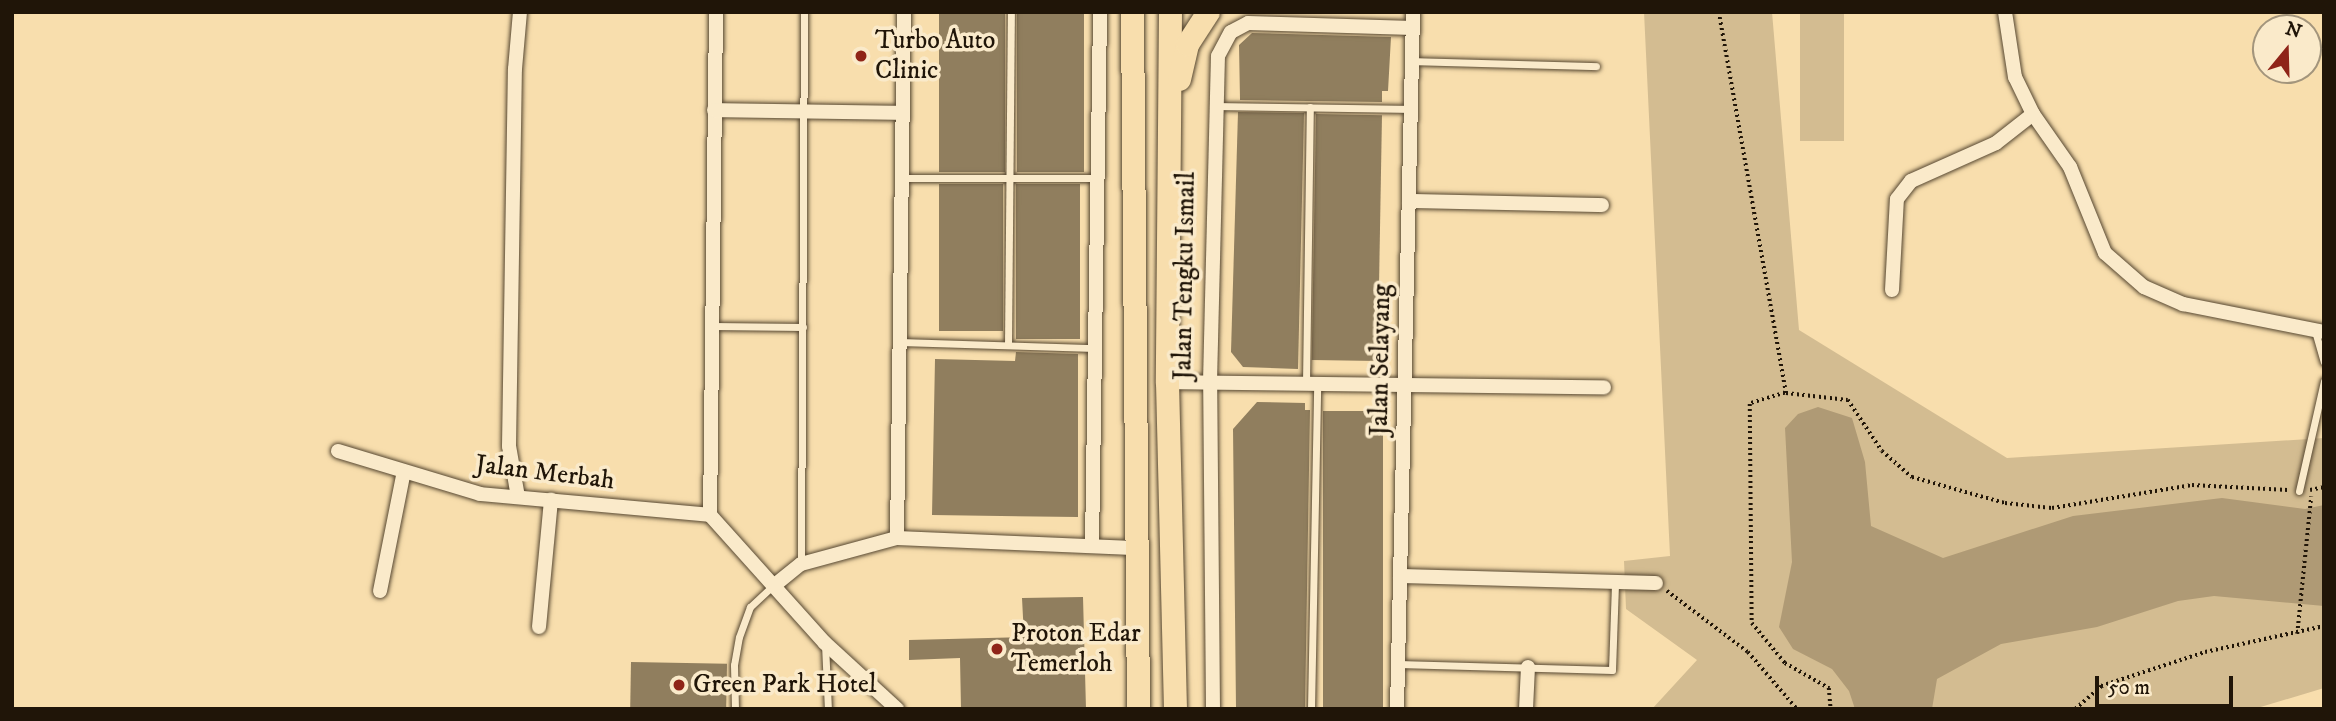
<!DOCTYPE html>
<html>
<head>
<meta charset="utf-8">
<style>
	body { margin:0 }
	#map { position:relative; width:2336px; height:721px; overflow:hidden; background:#f8dead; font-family:"IM FELL DW Pica",serif }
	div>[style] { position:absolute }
	.green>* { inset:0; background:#d3bc91; transform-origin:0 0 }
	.water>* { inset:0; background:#af9a75 }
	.building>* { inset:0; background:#907e5e; transform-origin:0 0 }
	.path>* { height:3.5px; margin-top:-1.75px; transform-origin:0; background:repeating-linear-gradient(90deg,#201508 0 2px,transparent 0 5.5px) }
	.roads { filter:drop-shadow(0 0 2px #564731) drop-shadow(0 0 2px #564731) }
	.lane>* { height:7px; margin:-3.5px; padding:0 3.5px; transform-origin:3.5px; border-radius:3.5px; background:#faeaca }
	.street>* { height:14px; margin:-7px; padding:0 7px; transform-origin:7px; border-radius:7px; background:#faeaca }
	.primary>* { height:23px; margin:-11.5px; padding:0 11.5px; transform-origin:11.5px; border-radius:11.5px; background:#f8dead }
	.dots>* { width:19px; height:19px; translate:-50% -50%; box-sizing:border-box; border:4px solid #faeaca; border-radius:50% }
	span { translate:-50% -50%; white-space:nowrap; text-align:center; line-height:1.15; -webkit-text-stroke:7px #faeaca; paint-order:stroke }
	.poi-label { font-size:26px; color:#201508 }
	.left { translate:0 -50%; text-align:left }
	.street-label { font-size:26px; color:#201508 }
	.frame { position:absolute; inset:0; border:14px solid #201508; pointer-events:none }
	.north { position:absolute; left:2252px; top:14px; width:70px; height:70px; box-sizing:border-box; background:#faeaca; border:2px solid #a3957c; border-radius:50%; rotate:19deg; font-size:19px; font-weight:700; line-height:28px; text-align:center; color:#201508 }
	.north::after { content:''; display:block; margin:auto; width:24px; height:32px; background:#8f2418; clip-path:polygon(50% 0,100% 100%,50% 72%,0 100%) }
	.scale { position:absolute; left:2095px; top:676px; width:138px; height:32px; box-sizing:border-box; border:4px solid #201508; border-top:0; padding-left:9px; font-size:21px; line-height:24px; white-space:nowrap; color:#201508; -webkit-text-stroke:5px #faeaca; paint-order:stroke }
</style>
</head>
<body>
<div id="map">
	<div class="green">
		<i style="clip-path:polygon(1644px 12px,1772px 12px,1799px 330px,2007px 458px,2324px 438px,2324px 688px,2254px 709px,1652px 709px,1697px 660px,1626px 609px,1624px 561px,1670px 556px)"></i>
		<i style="left:1800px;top:12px;width:44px;height:129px"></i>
	</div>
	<div class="water">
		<i style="clip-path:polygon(1818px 407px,1852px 418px,1865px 462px,1871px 526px,1943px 558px,2073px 516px,2222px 498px,2305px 509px,2324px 505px,2324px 606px,2214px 596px,2178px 601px,2097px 627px,2001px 644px,1937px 679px,1932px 709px,1855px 709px,1849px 691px,1832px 669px,1793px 649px,1779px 627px,1792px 562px,1785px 428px,1798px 414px)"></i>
	</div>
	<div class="building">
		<i style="left:939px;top:12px;width:66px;height:160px"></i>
		<i style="left:1017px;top:12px;width:67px;height:160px"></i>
		<i style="clip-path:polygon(1252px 33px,1391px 37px,1388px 91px,1382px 91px,1382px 102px,1240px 100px,1239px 45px)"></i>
		<i style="clip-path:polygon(1238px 112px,1304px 113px,1298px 369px,1243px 367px,1231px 352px)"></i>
		<i style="left:1316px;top:114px;width:66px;height:246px;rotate:1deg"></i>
		<i style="left:939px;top:184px;width:64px;height:147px"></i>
		<i style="left:1016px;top:184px;width:64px;height:155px"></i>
		<i style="clip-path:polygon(1016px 352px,1078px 354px,1078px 517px,932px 515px,935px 359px,1015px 361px)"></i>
		<i style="clip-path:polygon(1257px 402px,1305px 403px,1305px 410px,1310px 410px,1305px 709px,1236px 709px,1233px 429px)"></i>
		<i style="left:1323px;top:411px;width:60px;height:298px"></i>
		<i style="clip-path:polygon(1083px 597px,1086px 709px,961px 709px,960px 658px,909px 660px,909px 640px,1024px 637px,1022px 598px)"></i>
		<i style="left:631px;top:662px;width:96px;height:47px;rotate:1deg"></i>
	</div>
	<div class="path">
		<i style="left:1719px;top:12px;width:387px;rotate:80deg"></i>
		<i style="left:1786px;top:393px;width:62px;rotate:6.4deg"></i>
		<i style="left:1848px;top:400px;width:61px;rotate:56.3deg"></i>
		<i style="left:1882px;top:451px;width:40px;rotate:41deg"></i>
		<i style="left:1912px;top:477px;width:97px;rotate:15.6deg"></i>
		<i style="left:2005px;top:503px;width:47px;rotate:6.1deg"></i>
		<i style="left:2052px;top:508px;width:142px;rotate:-9.3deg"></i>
		<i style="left:2192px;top:485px;width:96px;rotate:3deg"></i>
		<i style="left:1785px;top:393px;width:37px;rotate:163deg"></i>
		<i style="left:1750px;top:404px;width:219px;rotate:89.5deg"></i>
		<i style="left:1752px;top:623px;width:52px;rotate:50.5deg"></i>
		<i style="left:1785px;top:663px;width:51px;rotate:29.6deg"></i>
		<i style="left:1829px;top:688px;width:21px;rotate:85deg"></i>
		<i style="left:2310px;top:490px;width:14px;rotate:-12deg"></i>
		<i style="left:1667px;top:591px;width:101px;rotate:37deg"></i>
		<i style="left:1748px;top:652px;width:75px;rotate:49.3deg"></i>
		<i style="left:2297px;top:634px;width:138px;rotate:-84.2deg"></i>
		<i style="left:2075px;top:709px;width:35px;rotate:-41deg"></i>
		<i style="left:2101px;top:686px;width:109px;rotate:-18.1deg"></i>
		<i style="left:2205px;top:652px;width:122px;rotate:-12.3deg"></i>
	</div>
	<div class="roads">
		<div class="lane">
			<i style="left:1412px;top:61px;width:184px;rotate:1.6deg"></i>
			<i style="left:1217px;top:106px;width:194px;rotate:0.9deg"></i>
			<i style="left:902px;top:178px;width:195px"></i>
			<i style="left:712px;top:326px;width:91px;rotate:0.6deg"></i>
			<i style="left:2315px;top:331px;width:32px;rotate:74deg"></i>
			<i style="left:900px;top:342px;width:195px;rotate:1.8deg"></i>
			<i style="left:1008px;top:345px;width:333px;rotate:-89.5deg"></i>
			<i style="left:1306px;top:383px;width:276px;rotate:-89.2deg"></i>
			<i style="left:2299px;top:491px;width:113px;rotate:-77.2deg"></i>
			<i style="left:801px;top:564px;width:552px;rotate:-89.69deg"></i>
			<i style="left:825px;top:644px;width:65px;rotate:87.4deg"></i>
			<i style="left:1398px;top:664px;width:214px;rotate:1.6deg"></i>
			<i style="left:1612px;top:670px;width:88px;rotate:-88deg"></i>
			<i style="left:735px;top:709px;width:44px;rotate:-91.3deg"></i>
			<i style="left:734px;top:665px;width:28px;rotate:-80deg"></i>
			<i style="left:739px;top:637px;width:32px;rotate:-70deg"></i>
			<i style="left:750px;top:607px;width:34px;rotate:-43deg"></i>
			<i style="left:1311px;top:709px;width:325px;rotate:-88.9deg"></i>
		</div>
		<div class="street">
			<i style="left:716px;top:12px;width:503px;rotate:90.68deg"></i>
			<i style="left:710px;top:515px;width:172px;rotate:48.1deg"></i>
			<i style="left:825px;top:643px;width:98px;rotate:42.5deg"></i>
			<i style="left:2005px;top:12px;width:66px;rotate:81.3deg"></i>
			<i style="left:2015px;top:77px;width:41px;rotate:64.1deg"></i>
			<i style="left:2033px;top:114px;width:65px;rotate:55.1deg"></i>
			<i style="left:2070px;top:167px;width:93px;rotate:67.9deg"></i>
			<i style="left:2105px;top:253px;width:52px;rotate:41.1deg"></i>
			<i style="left:2144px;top:287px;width:43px;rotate:23.6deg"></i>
			<i style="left:2183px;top:304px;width:144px;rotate:11.2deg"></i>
			<i style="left:714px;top:110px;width:189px;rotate:0.9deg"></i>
			<i style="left:1409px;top:201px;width:193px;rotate:1.2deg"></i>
			<i style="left:1892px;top:290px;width:91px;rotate:-86.9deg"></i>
			<i style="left:1897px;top:199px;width:23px;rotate:-52deg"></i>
			<i style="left:1911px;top:181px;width:93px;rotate:-24.1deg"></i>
			<i style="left:1996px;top:143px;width:47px;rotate:-38.1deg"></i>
			<i style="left:1167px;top:382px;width:437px;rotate:0.7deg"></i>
			<i style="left:338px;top:451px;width:148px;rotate:16.8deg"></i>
			<i style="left:480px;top:494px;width:231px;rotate:5.2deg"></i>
			<i style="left:518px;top:497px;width:52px;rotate:-100deg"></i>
			<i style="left:509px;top:446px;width:377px;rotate:-89.1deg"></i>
			<i style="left:515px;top:69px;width:57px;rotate:-85deg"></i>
			<i style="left:897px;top:538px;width:526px;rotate:-89.24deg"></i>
			<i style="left:1092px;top:546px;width:534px;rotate:-89.14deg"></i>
			<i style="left:1400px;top:576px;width:256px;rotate:1.6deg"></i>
			<i style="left:776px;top:584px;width:32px;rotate:-39deg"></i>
			<i style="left:801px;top:564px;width:99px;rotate:-15.2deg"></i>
			<i style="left:897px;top:538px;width:242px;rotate:2.4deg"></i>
			<i style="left:380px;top:591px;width:122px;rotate:-78.7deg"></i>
			<i style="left:539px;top:627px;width:128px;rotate:-84.6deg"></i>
			<i style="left:1213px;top:709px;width:327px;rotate:-90.5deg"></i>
			<i style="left:1210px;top:382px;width:326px;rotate:-88.6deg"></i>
			<i style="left:1218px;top:56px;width:27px;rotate:-62deg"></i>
			<i style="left:1231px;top:32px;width:19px;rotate:-28deg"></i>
			<i style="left:1248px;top:23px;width:165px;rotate:1.7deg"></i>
			<i style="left:1397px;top:709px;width:697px;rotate:-88.68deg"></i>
			<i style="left:1526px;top:709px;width:42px;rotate:-87.3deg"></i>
		</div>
		<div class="primary">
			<i style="left:1132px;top:12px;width:697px;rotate:89.51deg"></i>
			<i style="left:1170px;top:12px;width:370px;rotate:90.5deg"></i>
			<i style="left:1167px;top:382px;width:327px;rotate:88.6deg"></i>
			<i style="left:1179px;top:79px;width:36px;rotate:-77deg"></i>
			<i style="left:1187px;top:44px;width:38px;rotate:-57deg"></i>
		</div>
	</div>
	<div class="dots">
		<i style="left:861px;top:56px;background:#8f2418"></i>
		<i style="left:997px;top:649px;background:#8f2418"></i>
		<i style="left:679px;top:685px;background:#8f2418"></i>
	</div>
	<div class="poi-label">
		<span class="left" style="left:875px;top:56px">Turbo Auto<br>Clinic</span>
		<span class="left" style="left:1011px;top:649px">Proton Edar<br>Temerloh</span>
		<span class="left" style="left:693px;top:685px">Green Park Hotel</span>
	</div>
	<div class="street-label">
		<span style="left:1185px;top:276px;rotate:-89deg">Jalan Tengku Ismail</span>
		<span style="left:1381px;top:360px;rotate:-89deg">Jalan Selayang</span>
		<span style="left:545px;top:473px;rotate:7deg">Jalan Merbah</span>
	</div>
	<div class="frame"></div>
	<div class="north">N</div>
	<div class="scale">50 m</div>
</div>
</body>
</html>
